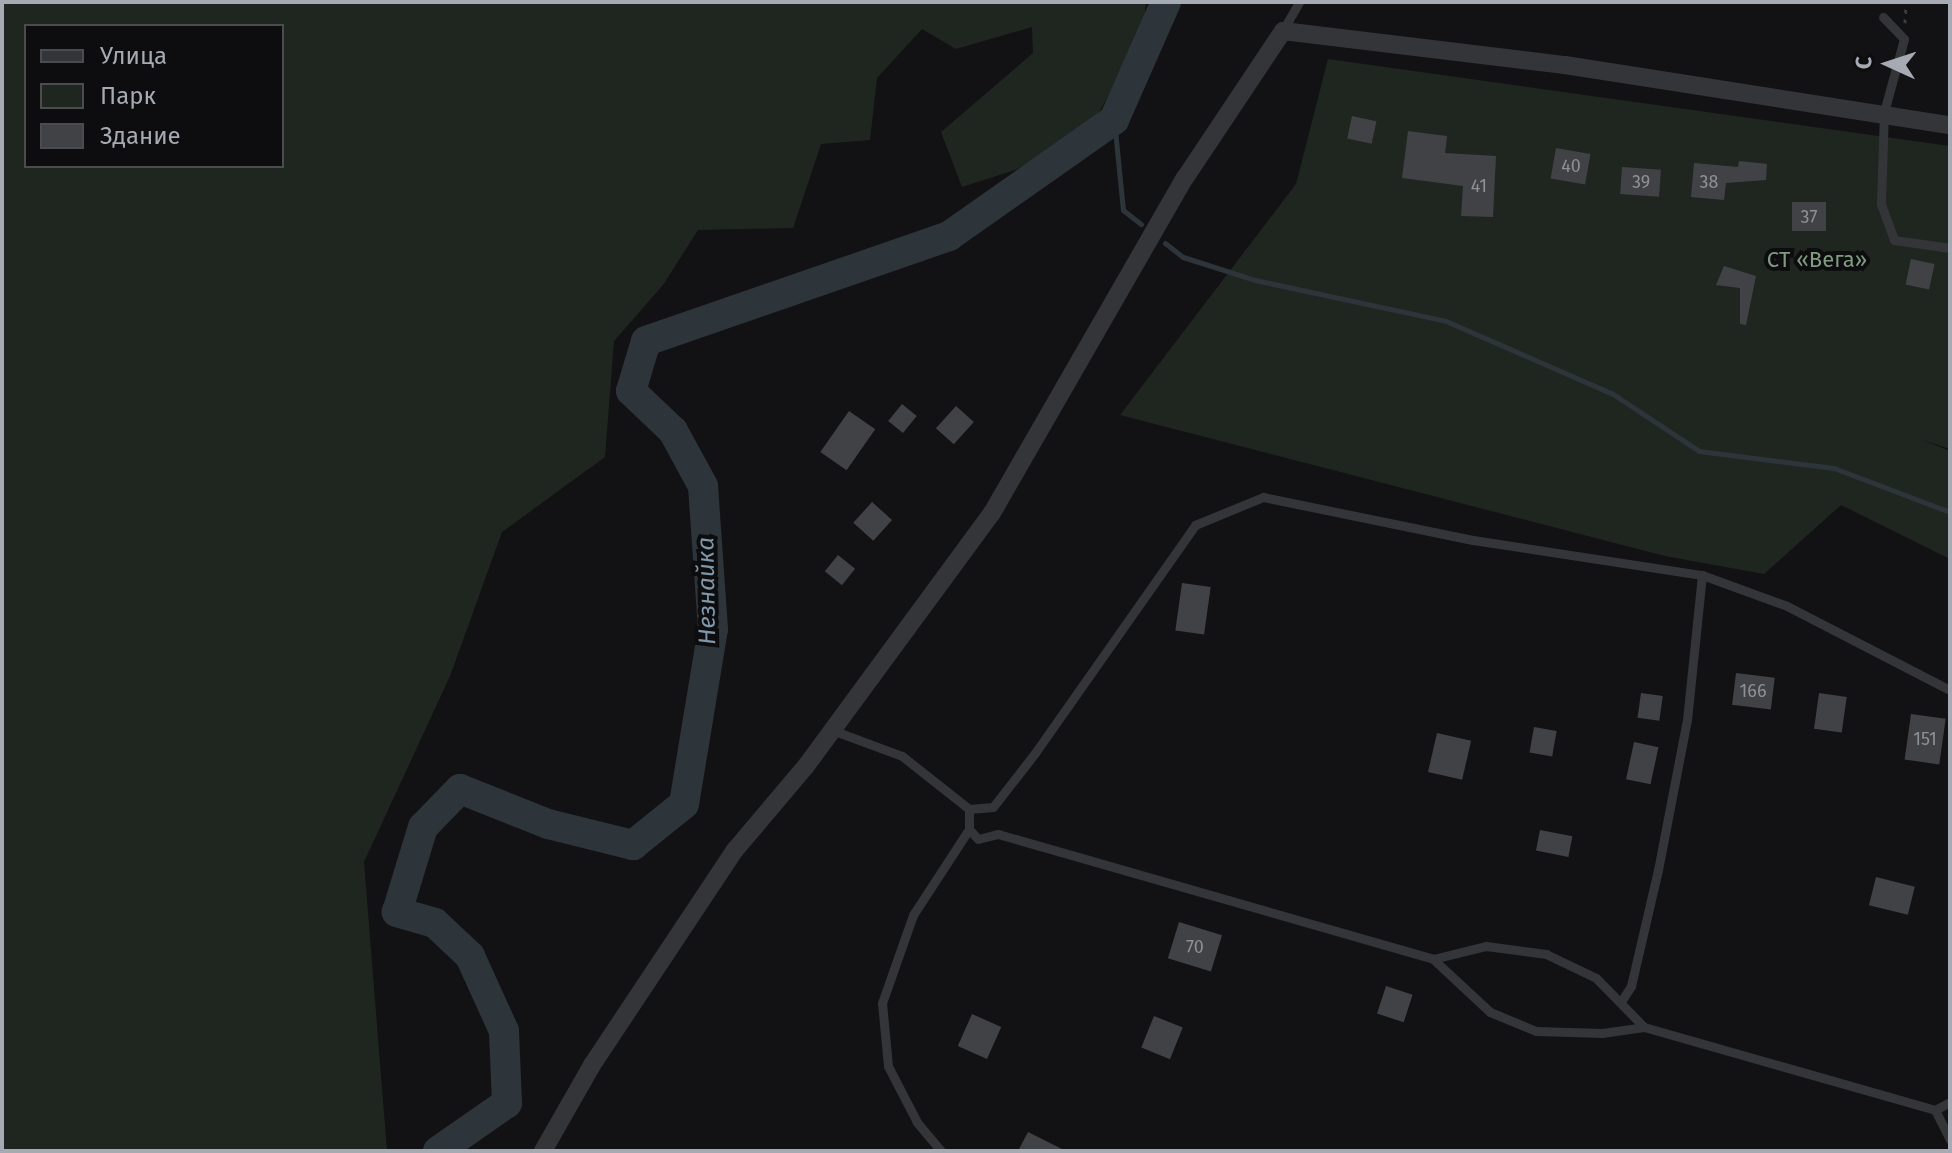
<!DOCTYPE html>
<html>
<head>
<meta charset="utf-8">
<style>
	body { margin:0 }
	#map { position:relative; width:1952px; height:1153px; overflow:hidden; background:#121214; font-family:"Fira Sans",sans-serif }
	div>[style] { position:absolute }
	.green>* { inset:0; background:#1f2620 }
	.stream>* { height:5px; margin:-2.5px; padding:0 2.5px; transform-origin:2.5px; border-radius:2.5px; background:#2d353b }
	.river>* { height:30px; margin:-15px; padding:0 15px; transform-origin:15px; border-radius:15px; background:#2d353b }
	.building>* { inset:0; background:#414246; transform-origin:0 0 }
	.path>* { height:3px; margin-top:-1.5px; transform-origin:0; background:repeating-linear-gradient(90deg,#3a3b3f 0 4px,transparent 0 10px) }
	.lane>* { height:9px; margin:-4.5px; padding:0 4.5px; transform-origin:4.5px; border-radius:4.5px; background:#343538 }
	.street>* { height:18px; margin:-9px; padding:0 9px; transform-origin:9px; border-radius:9px; background:#343538 }
	span { translate:-50% -50%; white-space:nowrap; text-align:center; line-height:1.15; -webkit-text-stroke:8px #0d0d0f; paint-order:stroke }
	.number-label { font-size:18px; color:#8d9097 }
	.number-label span { -webkit-text-stroke-width:0 }
	.park-label { font-size:22px; color:#7f9b80 }
	.water-label { font-size:24px; color:#8097a9; font-style:italic }
	.frame { position:absolute; inset:0; border:4px solid #a6aab2; pointer-events:none }
	.legend { position:absolute; left:24px; top:24px; width:260px; height:144px; box-sizing:border-box; background:#0d0d0f; border:2px solid #4a4c50; margin:0; padding:10px 14px; list-style:none; font-size:24px; color:#a6aab2 }
	.legend li { display:flex; align-items:center; gap:16px; height:40px }
	.legend b { width:40px; border:2px solid #4a4c50 }
	.north { position:absolute; left:1848px; top:24px; width:80px; height:80px; -webkit-text-stroke:6px #0d0d0f; paint-order:stroke; rotate:273deg; font-size:22px; font-weight:700; line-height:32px; text-align:center; color:#a6aab2 }
	.north::after { content:''; display:block; margin:auto; width:28px; height:36px; background:#a6aab2; clip-path:polygon(50% 0,100% 100%,50% 72%,0 100%) }
</style>
</head>
<body>
<div id="map">
	<div class="green">
		<i style="clip-path:polygon(evenodd,2px 2px,1146px 2px,1143px 31px,1093px 124px,1015px 170px,962px 187px,941px 132px,1033px 53px,1032px 27px,956px 49px,922px 29px,877px 78px,870px 140px,821px 144px,793px 228px,698px 230px,663px 285px,614px 341px,605px 457px,502px 532px,450px 676px,364px 862px,387px 1151px,2px 1151px,2px 2px,26px 26px,282px 26px,282px 166px,26px 166px,26px 26px)"></i>
		<i style="clip-path:polygon(1328px 59px,1950px 146px,1950px 449px,1920px 439px,1950px 451px,1950px 559px,1841px 505px,1764px 574px,1665px 556px,1120px 415px,1296px 184px)"></i>
	</div>
	<div class="stream">
		<i style="left:1114px;top:120px;width:90px;rotate:84.3deg"></i>
		<i style="left:1123px;top:210px;width:23px;rotate:38deg"></i>
		<i style="left:1165px;top:243px;width:23px;rotate:38deg"></i>
		<i style="left:1183px;top:257px;width:76px;rotate:17.7deg"></i>
		<i style="left:1255px;top:280px;width:195px;rotate:12.1deg"></i>
		<i style="left:1446px;top:321px;width:182px;rotate:23.6deg"></i>
		<i style="left:1613px;top:394px;width:103px;rotate:33.5deg"></i>
		<i style="left:1699px;top:451px;width:136px;rotate:7.2deg"></i>
		<i style="left:1834px;top:468px;width:124px;rotate:20.8deg"></i>
		<i style="left:456px;top:1136px;width:15px;rotate:79deg"></i>
	</div>
	<div class="river">
		<i style="left:438px;top:1151px;width:84px;rotate:-34.8deg"></i>
		<i style="left:507px;top:1103px;width:72px;rotate:-92.4deg"></i>
		<i style="left:504px;top:1031px;width:82px;rotate:-114.4deg"></i>
		<i style="left:470px;top:956px;width:48px;rotate:-136.7deg"></i>
		<i style="left:435px;top:923px;width:40px;rotate:-164deg"></i>
		<i style="left:397px;top:912px;width:89px;rotate:-73deg"></i>
		<i style="left:423px;top:827px;width:53px;rotate:-45.8deg"></i>
		<i style="left:460px;top:789px;width:95px;rotate:21.7deg"></i>
		<i style="left:548px;top:824px;width:88px;rotate:13.9deg"></i>
		<i style="left:633px;top:845px;width:65px;rotate:-38.8deg"></i>
		<i style="left:684px;top:804px;width:177px;rotate:-80.6deg"></i>
		<i style="left:713px;top:629px;width:143px;rotate:-94deg"></i>
		<i style="left:703px;top:486px;width:63px;rotate:-118.6deg"></i>
		<i style="left:673px;top:431px;width:58px;rotate:-136.4deg"></i>
		<i style="left:631px;top:391px;width:52px;rotate:-73.3deg"></i>
		<i style="left:646px;top:341px;width:321px;rotate:-19.1deg"></i>
		<i style="left:949px;top:236px;width:202px;rotate:-35.1deg"></i>
		<i style="left:1114px;top:120px;width:129px;rotate:-66.2deg"></i>
	</div>
	<div class="building">
		<i style="left:1352px;top:116px;width:25px;height:23px;rotate:12deg"></i>
		<i style="clip-path:polygon(1408px 131px,1447px 136px,1445px 153px,1496px 156px,1493px 217px,1461px 216px,1463px 186px,1402px 178px)"></i>
		<i style="left:1556px;top:148px;width:35px;height:31px;rotate:10deg"></i>
		<i style="clip-path:polygon(1739px 161px,1767px 164px,1766px 180px,1726px 183px,1724px 200px,1691px 197px,1694px 163px,1738px 167px)"></i>
		<i style="left:1622px;top:167px;width:39px;height:27px;rotate:4deg"></i>
		<i style="left:1792px;top:202px;width:34px;height:29px"></i>
		<i style="left:1911px;top:259px;width:24px;height:26px;rotate:12deg"></i>
		<i style="clip-path:polygon(1724px 266px,1756px 276px,1746px 325px,1740px 324px,1740px 288px,1716px 285px)"></i>
		<i style="left:902px;top:404px;width:19px;height:22px;rotate:39deg"></i>
		<i style="left:956px;top:406px;width:24px;height:30px;rotate:42deg"></i>
		<i style="left:849px;top:411px;width:32px;height:50px;rotate:35deg"></i>
		<i style="left:872px;top:502px;width:27px;height:28px;rotate:42deg"></i>
		<i style="left:838px;top:555px;width:22px;height:21px;rotate:39deg"></i>
		<i style="left:1182px;top:583px;width:29px;height:48px;rotate:8deg"></i>
		<i style="left:1736px;top:673px;width:39px;height:32px;rotate:7deg"></i>
		<i style="left:1641px;top:693px;width:22px;height:25px;rotate:8deg"></i>
		<i style="left:1819px;top:693px;width:28px;height:36px;rotate:8deg"></i>
		<i style="left:1911px;top:714px;width:35px;height:46px;rotate:8deg"></i>
		<i style="left:1534px;top:727px;width:23px;height:26px;rotate:10deg"></i>
		<i style="left:1437px;top:733px;width:35px;height:40px;rotate:13deg"></i>
		<i style="left:1634px;top:742px;width:25px;height:38px;rotate:12deg"></i>
		<i style="left:1540px;top:830px;width:33px;height:21px;rotate:11deg"></i>
		<i style="left:1876px;top:877px;width:40px;height:29px;rotate:14deg"></i>
		<i style="left:1179px;top:922px;width:45px;height:38px;rotate:17deg"></i>
		<i style="left:1386px;top:986px;width:28px;height:29px;rotate:18deg"></i>
		<i style="left:972px;top:1014px;width:32px;height:35px;rotate:24deg"></i>
		<i style="left:1154px;top:1016px;width:31px;height:34px;rotate:22deg"></i>
		<i style="clip-path:polygon(1028px 1132px,1066px 1151px,1018px 1151px)"></i>
	</div>
	<div class="path">
		<i style="left:1905px;top:23px;width:21px;rotate:-87deg"></i>
	</div>
	<div class="lane">
		<i style="left:1883px;top:17px;width:30px;rotate:46deg"></i>
		<i style="left:1904px;top:39px;width:76px;rotate:105.3deg"></i>
		<i style="left:1884px;top:112px;width:92px;rotate:91.9deg"></i>
		<i style="left:1881px;top:204px;width:38px;rotate:70deg"></i>
		<i style="left:1894px;top:240px;width:57px;rotate:8.1deg"></i>
		<i style="left:1283px;top:30px;width:32px;rotate:-60deg"></i>
		<i style="left:832px;top:730px;width:75px;rotate:20.4deg"></i>
		<i style="left:902px;top:756px;width:85px;rotate:38.3deg"></i>
		<i style="left:969px;top:809px;width:20px;rotate:90deg"></i>
		<i style="left:969px;top:829px;width:13px;rotate:48deg"></i>
		<i style="left:978px;top:839px;width:21px;rotate:-14deg"></i>
		<i style="left:998px;top:834px;width:453px;rotate:16deg"></i>
		<i style="left:1433px;top:959px;width:78px;rotate:42.9deg"></i>
		<i style="left:1490px;top:1012px;width:50px;rotate:22.4deg"></i>
		<i style="left:1536px;top:1031px;width:66px;rotate:1.7deg"></i>
		<i style="left:1602px;top:1033px;width:42px;rotate:-8.1deg"></i>
		<i style="left:1644px;top:1027px;width:303px;rotate:15.9deg"></i>
		<i style="left:1935px;top:1110px;width:33px;rotate:63deg"></i>
		<i style="left:969px;top:809px;width:24px;rotate:-5deg"></i>
		<i style="left:993px;top:807px;width:68px;rotate:-52.1deg"></i>
		<i style="left:1035px;top:753px;width:279px;rotate:-54.9deg"></i>
		<i style="left:1195px;top:525px;width:74px;rotate:-22.4deg"></i>
		<i style="left:1263px;top:497px;width:214px;rotate:11.6deg"></i>
		<i style="left:1473px;top:540px;width:232px;rotate:8.7deg"></i>
		<i style="left:1433px;top:959px;width:55px;rotate:-13.8deg"></i>
		<i style="left:1486px;top:946px;width:61px;rotate:7.6deg"></i>
		<i style="left:1546px;top:954px;width:55px;rotate:25.6deg"></i>
		<i style="left:1596px;top:978px;width:69px;rotate:45.6deg"></i>
		<i style="left:1622px;top:1000px;width:17px;rotate:-57deg"></i>
		<i style="left:1631px;top:986px;width:119px;rotate:-76.9deg"></i>
		<i style="left:1658px;top:870px;width:153px;rotate:-79.1deg"></i>
		<i style="left:1687px;top:720px;width:146px;rotate:-84.1deg"></i>
		<i style="left:1702px;top:575px;width:90px;rotate:20deg"></i>
		<i style="left:1787px;top:606px;width:183px;rotate:27.3deg"></i>
		<i style="left:1935px;top:1110px;width:17px;rotate:-28deg"></i>
		<i style="left:941px;top:1151px;width:38px;rotate:-130deg"></i>
		<i style="left:917px;top:1122px;width:63px;rotate:-117.4deg"></i>
		<i style="left:888px;top:1066px;width:63px;rotate:-95.4deg"></i>
		<i style="left:882px;top:1003px;width:93px;rotate:-70.6deg"></i>
		<i style="left:913px;top:915px;width:103px;rotate:-56.9deg"></i>
	</div>
	<div class="street">
		<i style="left:543px;top:1151px;width:99px;rotate:-60.3deg"></i>
		<i style="left:592px;top:1065px;width:258px;rotate:-56.4deg"></i>
		<i style="left:735px;top:850px;width:110px;rotate:-49.8deg"></i>
		<i style="left:806px;top:766px;width:314px;rotate:-53.7deg"></i>
		<i style="left:992px;top:513px;width:387px;rotate:-60.1deg"></i>
		<i style="left:1185px;top:178px;width:177px;rotate:-56.3deg"></i>
		<i style="left:1283px;top:31px;width:284px;rotate:6.9deg"></i>
		<i style="left:1565px;top:65px;width:390px;rotate:8.9deg"></i>
	</div>
	<div class="number-label">
		<span style="left:1571px;top:166px">40</span>
		<span style="left:1641px;top:182px">39</span>
		<span style="left:1709px;top:182px">38</span>
		<span style="left:1479px;top:186px">41</span>
		<span style="left:1809px;top:217px">37</span>
		<span style="left:1753px;top:691px">166</span>
		<span style="left:1925px;top:739px">151</span>
		<span style="left:1195px;top:947px">70</span>
	</div>
	<div class="park-label">
		<span style="left:1817px;top:260px">СТ «Вега»</span>
	</div>
	<div class="water-label">
		<span style="left:707px;top:591px;rotate:-91deg">Незнайка</span>
	</div>
	<div class="frame"></div>
	<ul class="legend">
	<li><b style="height:10px;background:#343538"></b>Улица</li>
	<li><b style="height:22px;background:#1f2620"></b>Парк</li>
	<li><b style="height:22px;background:#414246"></b>Здание</li>
	</ul>
	<div class="north">С</div>
</div>
</body>
</html>
